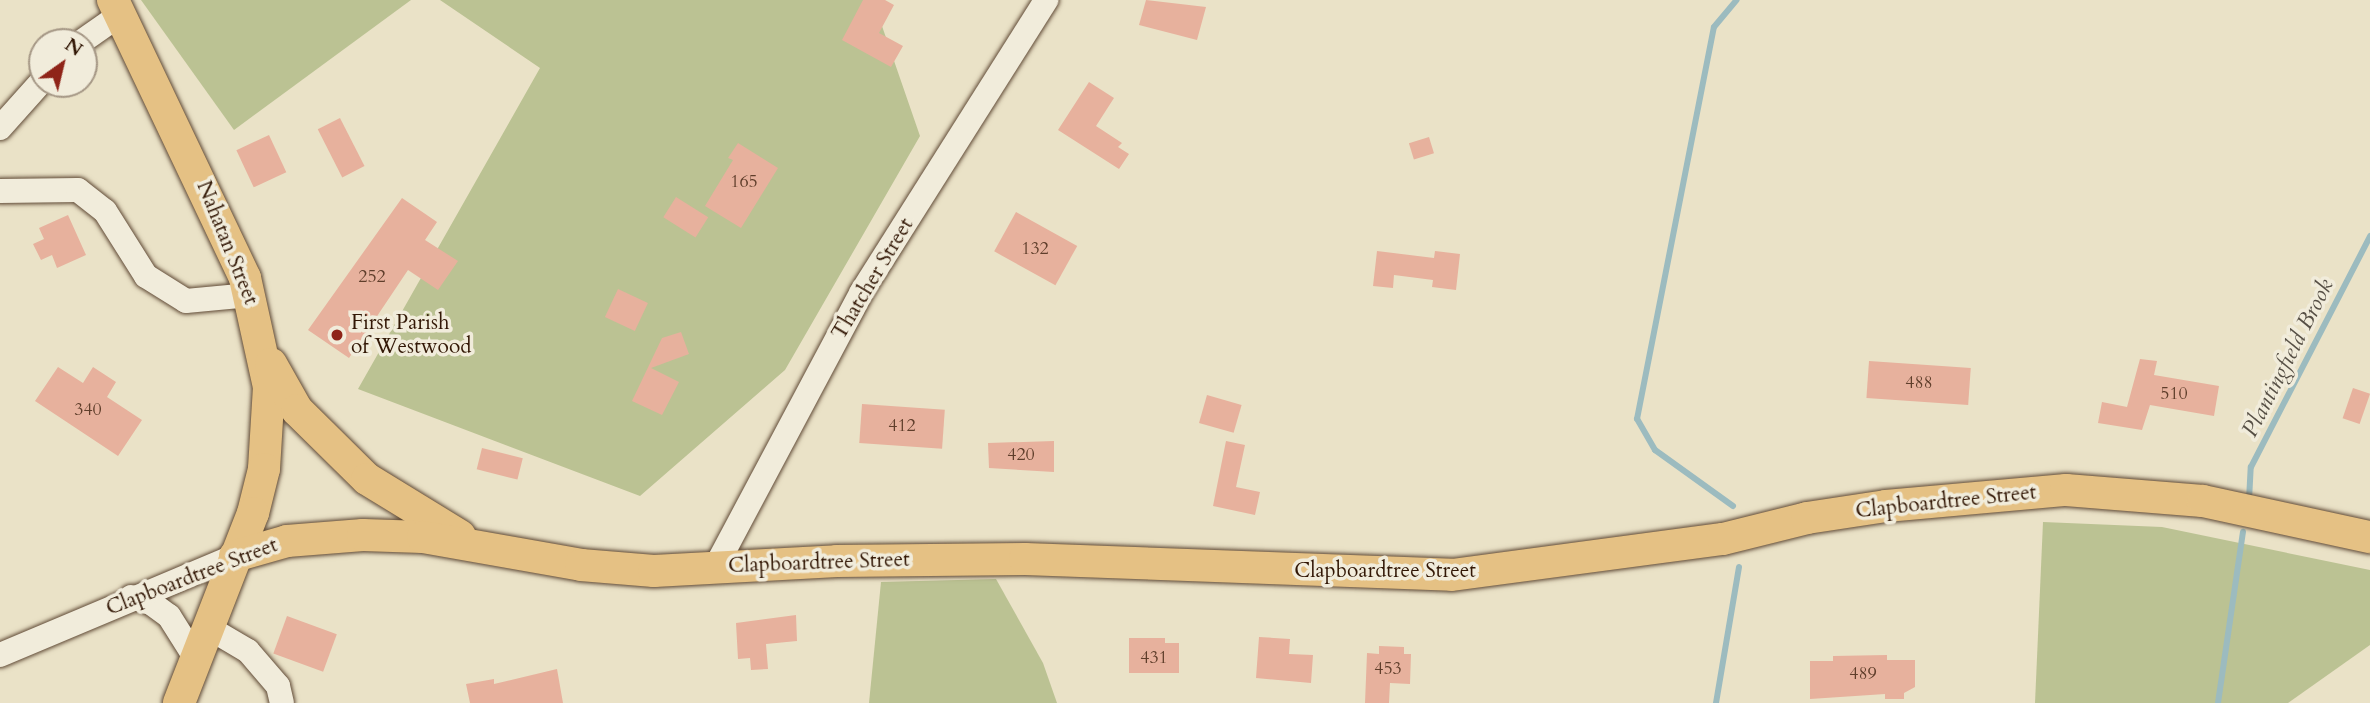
<!DOCTYPE html>
<html>
<head>
<meta charset="utf-8">
<style>
	body { margin:0 }
	#map { position:relative; width:2370px; height:703px; overflow:hidden; background:#eae2c7; font-family:Cardo,serif }
	div>[style] { position:absolute }
	.green>* { inset:0; background:#bbc293 }
	.stream>* { height:6px; margin:-3px; padding:0 3px; transform-origin:3px; border-radius:3px; background:#9cbbbf }
	.building>* { inset:0; background:#e7b19d; transform-origin:0 0 }
	.roads { filter:drop-shadow(0 0 2px #604a36) drop-shadow(0 0 2px #604a36) }
	.minor>* { height:24px; margin:-12px; padding:0 12px; transform-origin:12px; border-radius:12px; background:#f1ecdb }
	.major>* { height:32px; margin:-16px; padding:0 16px; transform-origin:16px; border-radius:16px; background:#e5c184 }
	.dots>* { width:19px; height:19px; translate:-50% -50%; box-sizing:border-box; border:4px solid #f1ecdb; border-radius:50% }
	span { translate:-50% -50%; white-space:nowrap; text-align:center; line-height:1.15; -webkit-text-stroke:7px #f1ecdb; paint-order:stroke }
	.number-label { font-size:18px; color:#5f3e2b }
	.number-label span { -webkit-text-stroke-width:0 }
	.street-label { font-size:21px; color:#321705 }
	.poi-label { font-size:21px; color:#321705 }
	.left { translate:0 -50%; text-align:left }
	.water-label { font-size:23px; color:#575046; font-style:italic }
	.north { position:absolute; left:28px; top:28px; width:70px; height:70px; box-sizing:border-box; background:#f1ecdb; border:2px solid #a59785; border-radius:50%; rotate:34deg; font-size:19px; font-weight:700; line-height:28px; text-align:center; color:#321705 }
	.north::after { content:''; display:block; margin:auto; width:24px; height:32px; background:#8f2418; clip-path:polygon(50% 0,100% 100%,50% 72%,0 100%) }
</style>
</head>
<body>
<div id="map">
	<div class="green">
		<i style="clip-path:polygon(141px 0,411px 0,234px 130px)"></i>
		<i style="clip-path:polygon(440px 0,873px 0,920px 136px,785px 370px,640px 496px,358px 389px,540px 68px)"></i>
		<i style="clip-path:polygon(2043px 522px,2162px 527px,2370px 570px,2370px 645px,2288px 703px,2035px 703px)"></i>
		<i style="clip-path:polygon(996px 579px,1043px 663px,1057px 703px,869px 703px,881px 582px)"></i>
	</div>
	<div class="stream">
		<i style="left:2249px;top:500px;width:33px;rotate:-87deg"></i>
		<i style="left:2251px;top:467px;width:260px;rotate:-62.7deg"></i>
		<i style="left:1733px;top:506px;width:96px;rotate:-144.3deg"></i>
		<i style="left:1655px;top:450px;width:36px;rotate:-120deg"></i>
		<i style="left:1637px;top:419px;width:399px;rotate:-78.9deg"></i>
		<i style="left:1714px;top:27px;width:35px;rotate:-50deg"></i>
		<i style="left:1716px;top:703px;width:138px;rotate:-80.4deg"></i>
		<i style="left:2218px;top:703px;width:173px;rotate:-81.7deg"></i>
	</div>
	<div class="building">
		<i style="clip-path:polygon(863px 0,885px 0,894px 5px,879px 33px,903px 46px,891px 67px,842px 40px)"></i>
		<i style="clip-path:polygon(1146px 0,1206px 7px,1197px 40px,1139px 25px)"></i>
		<i style="clip-path:polygon(1089px 82px,1114px 98px,1096px 126px,1122px 143px,1118px 147px,1129px 154px,1119px 169px,1058px 130px)"></i>
		<i style="left:340px;top:118px;width:54px;height:25px;rotate:63deg"></i>
		<i style="left:269px;top:135px;width:41px;height:36px;rotate:65deg"></i>
		<i style="left:1429px;top:137px;width:17px;height:21px;rotate:73deg"></i>
		<i style="clip-path:polygon(738px 143px,778px 168px,741px 228px,705px 206px,733px 160px,728px 158px)"></i>
		<i style="left:676px;top:197px;width:38px;height:24px;rotate:32deg"></i>
		<i style="clip-path:polygon(402px 198px,437px 222px,425px 240px,458px 261px,438px 290px,408px 270px,349px 358px,308px 330px)"></i>
		<i style="left:1016px;top:212px;width:70px;height:45px;rotate:29deg"></i>
		<i style="clip-path:polygon(68px 215px,86px 255px,57px 268px,52px 255px,41px 260px,33px 244px,44px 239px,39px 228px)"></i>
		<i style="clip-path:polygon(1377px 251px,1434px 258px,1435px 251px,1460px 254px,1456px 290px,1432px 287px,1433px 280px,1394px 275px,1393px 288px,1373px 286px)"></i>
		<i style="left:618px;top:289px;width:33px;height:31px;rotate:25deg"></i>
		<i style="clip-path:polygon(681px 332px,689px 354px,651px 368px,679px 382px,662px 415px,632px 401px,662px 338px)"></i>
		<i style="clip-path:polygon(2140px 359px,2157px 361px,2154px 375px,2219px 386px,2214px 416px,2150px 405px,2142px 430px,2098px 423px,2102px 402px,2127px 407px)"></i>
		<i style="left:1869px;top:361px;width:102px;height:37px;rotate:4deg"></i>
		<i style="clip-path:polygon(58px 367px,83px 383px,93px 367px,116px 382px,107px 397px,142px 420px,118px 456px,35px 401px)"></i>
		<i style="left:2353px;top:388px;width:18px;height:32px;rotate:19deg"></i>
		<i style="left:1207px;top:395px;width:36px;height:29px;rotate:16deg"></i>
		<i style="left:862px;top:404px;width:83px;height:39px;rotate:4deg"></i>
		<i style="clip-path:polygon(1054px 441px,1054px 472px,989px 468px,988px 443px)"></i>
		<i style="clip-path:polygon(1226px 441px,1245px 445px,1236px 487px,1260px 492px,1255px 515px,1213px 506px)"></i>
		<i style="left:482px;top:448px;width:42px;height:22px;rotate:14deg"></i>
		<i style="clip-path:polygon(796px 615px,797px 641px,766px 644px,768px 669px,751px 670px,750px 658px,738px 659px,736px 623px)"></i>
		<i style="left:287px;top:616px;width:53px;height:40px;rotate:20deg"></i>
		<i style="clip-path:polygon(1259px 637px,1290px 639px,1289px 654px,1313px 655px,1311px 683px,1256px 678px)"></i>
		<i style="clip-path:polygon(1129px 638px,1165px 638px,1165px 643px,1179px 643px,1179px 673px,1129px 673px)"></i>
		<i style="clip-path:polygon(1379px 646px,1404px 647px,1404px 654px,1411px 654px,1410px 684px,1390px 683px,1389px 703px,1365px 703px,1367px 653px,1379px 654px)"></i>
		<i style="clip-path:polygon(1887px 655px,1887px 660px,1915px 660px,1915px 687px,1904px 693px,1904px 699px,1885px 699px,1885px 694px,1810px 699px,1810px 661px,1833px 661px,1833px 656px)"></i>
		<i style="clip-path:polygon(557px 669px,563px 703px,470px 703px,466px 684px,494px 679px,494px 684px)"></i>
	</div>
	<div class="roads">
		<div class="minor">
			<i style="left:81px;top:42px;width:49px;rotate:-35deg"></i>
			<i style="left:0;top:128px;width:63px;rotate:-48.2deg"></i>
			<i style="left:0;top:191px;width:78px;rotate:-0.7deg"></i>
			<i style="left:78px;top:190px;width:34px;rotate:38deg"></i>
			<i style="left:105px;top:211px;width:77px;rotate:57.8deg"></i>
			<i style="left:146px;top:276px;width:47px;rotate:32deg"></i>
			<i style="left:186px;top:301px;width:64px;rotate:-5.4deg"></i>
			<i style="left:716px;top:566px;width:309px;rotate:-62deg"></i>
			<i style="left:861px;top:293px;width:347px;rotate:-57.7deg"></i>
			<i style="left:131px;top:597px;width:21px;rotate:17deg"></i>
			<i style="left:151px;top:603px;width:22px;rotate:36deg"></i>
			<i style="left:169px;top:616px;width:51px;rotate:57.9deg"></i>
			<i style="left:209px;top:628px;width:45px;rotate:30.5deg"></i>
			<i style="left:248px;top:651px;width:46px;rotate:49.4deg"></i>
			<i style="left:278px;top:686px;width:17px;rotate:77deg"></i>
			<i style="left:0;top:655px;width:255px;rotate:-22.8deg"></i>
		</div>
		<div class="major">
			<i style="left:113px;top:0;width:308px;rotate:64.6deg"></i>
			<i style="left:245px;top:278px;width:112px;rotate:77.6deg"></i>
			<i style="left:269px;top:387px;width:82px;rotate:93.5deg"></i>
			<i style="left:264px;top:469px;width:45px;rotate:104deg"></i>
			<i style="left:253px;top:513px;width:204px;rotate:111.3deg"></i>
			<i style="left:271px;top:364px;width:53px;rotate:60.5deg"></i>
			<i style="left:297px;top:410px;width:98px;rotate:44.6deg"></i>
			<i style="left:367px;top:479px;width:109px;rotate:31.5deg"></i>
			<i style="left:235px;top:556px;width:54px;rotate:-16.1deg"></i>
			<i style="left:287px;top:541px;width:76px;rotate:-4.5deg"></i>
			<i style="left:363px;top:535px;width:60px;rotate:1.9deg"></i>
			<i style="left:423px;top:537px;width:160px;rotate:10deg"></i>
			<i style="left:581px;top:565px;width:73px;rotate:4.7deg"></i>
			<i style="left:654px;top:571px;width:183px;rotate:-3.1deg"></i>
			<i style="left:837px;top:561px;width:188px;rotate:-0.6deg"></i>
			<i style="left:1025px;top:559px;width:427px;rotate:2.1deg"></i>
			<i style="left:1452px;top:575px;width:273px;rotate:-7.6deg"></i>
			<i style="left:1723px;top:539px;width:87px;rotate:-14deg"></i>
			<i style="left:1807px;top:518px;width:80px;rotate:-8.6deg"></i>
			<i style="left:1886px;top:506px;width:181px;rotate:-5.1deg"></i>
			<i style="left:2066px;top:490px;width:137px;rotate:4.6deg"></i>
			<i style="left:2203px;top:501px;width:171px;rotate:12.2deg"></i>
		</div>
	</div>
	<div class="dots">
		<i style="left:337px;top:335px;background:#8f2418"></i>
	</div>
	<div class="number-label">
		<span style="left:744px;top:182px">165</span>
		<span style="left:1035px;top:249px">132</span>
		<span style="left:372px;top:277px">252</span>
		<span style="left:1919px;top:383px">488</span>
		<span style="left:2174px;top:394px">510</span>
		<span style="left:88px;top:410px">340</span>
		<span style="left:902px;top:426px">412</span>
		<span style="left:1021px;top:455px">420</span>
		<span style="left:1154px;top:658px">431</span>
		<span style="left:1388px;top:669px">453</span>
		<span style="left:1863px;top:674px">489</span>
	</div>
	<div class="street-label">
		<span style="left:227px;top:243px;rotate:68deg">Nahatan Street</span>
		<span style="left:873px;top:279px;rotate:-59deg">Thatcher Street</span>
		<span style="left:1946px;top:502px;rotate:-6deg">Clapboardtree Street</span>
		<span style="left:819px;top:563px;rotate:-2deg">Clapboardtree Street</span>
		<span style="left:1385px;top:571px">Clapboardtree Street</span>
		<span style="left:192px;top:577px;rotate:-21deg">Clapboardtree Street</span>
	</div>
	<div class="poi-label">
		<span class="left" style="left:351px;top:335px">First Parish<br>of Westwood</span>
	</div>
	<div class="water-label">
		<span style="left:2288px;top:358px;rotate:-63deg">Plantingfield Brook</span>
	</div>
	<div class="north">N</div>
</div>
</body>
</html>
